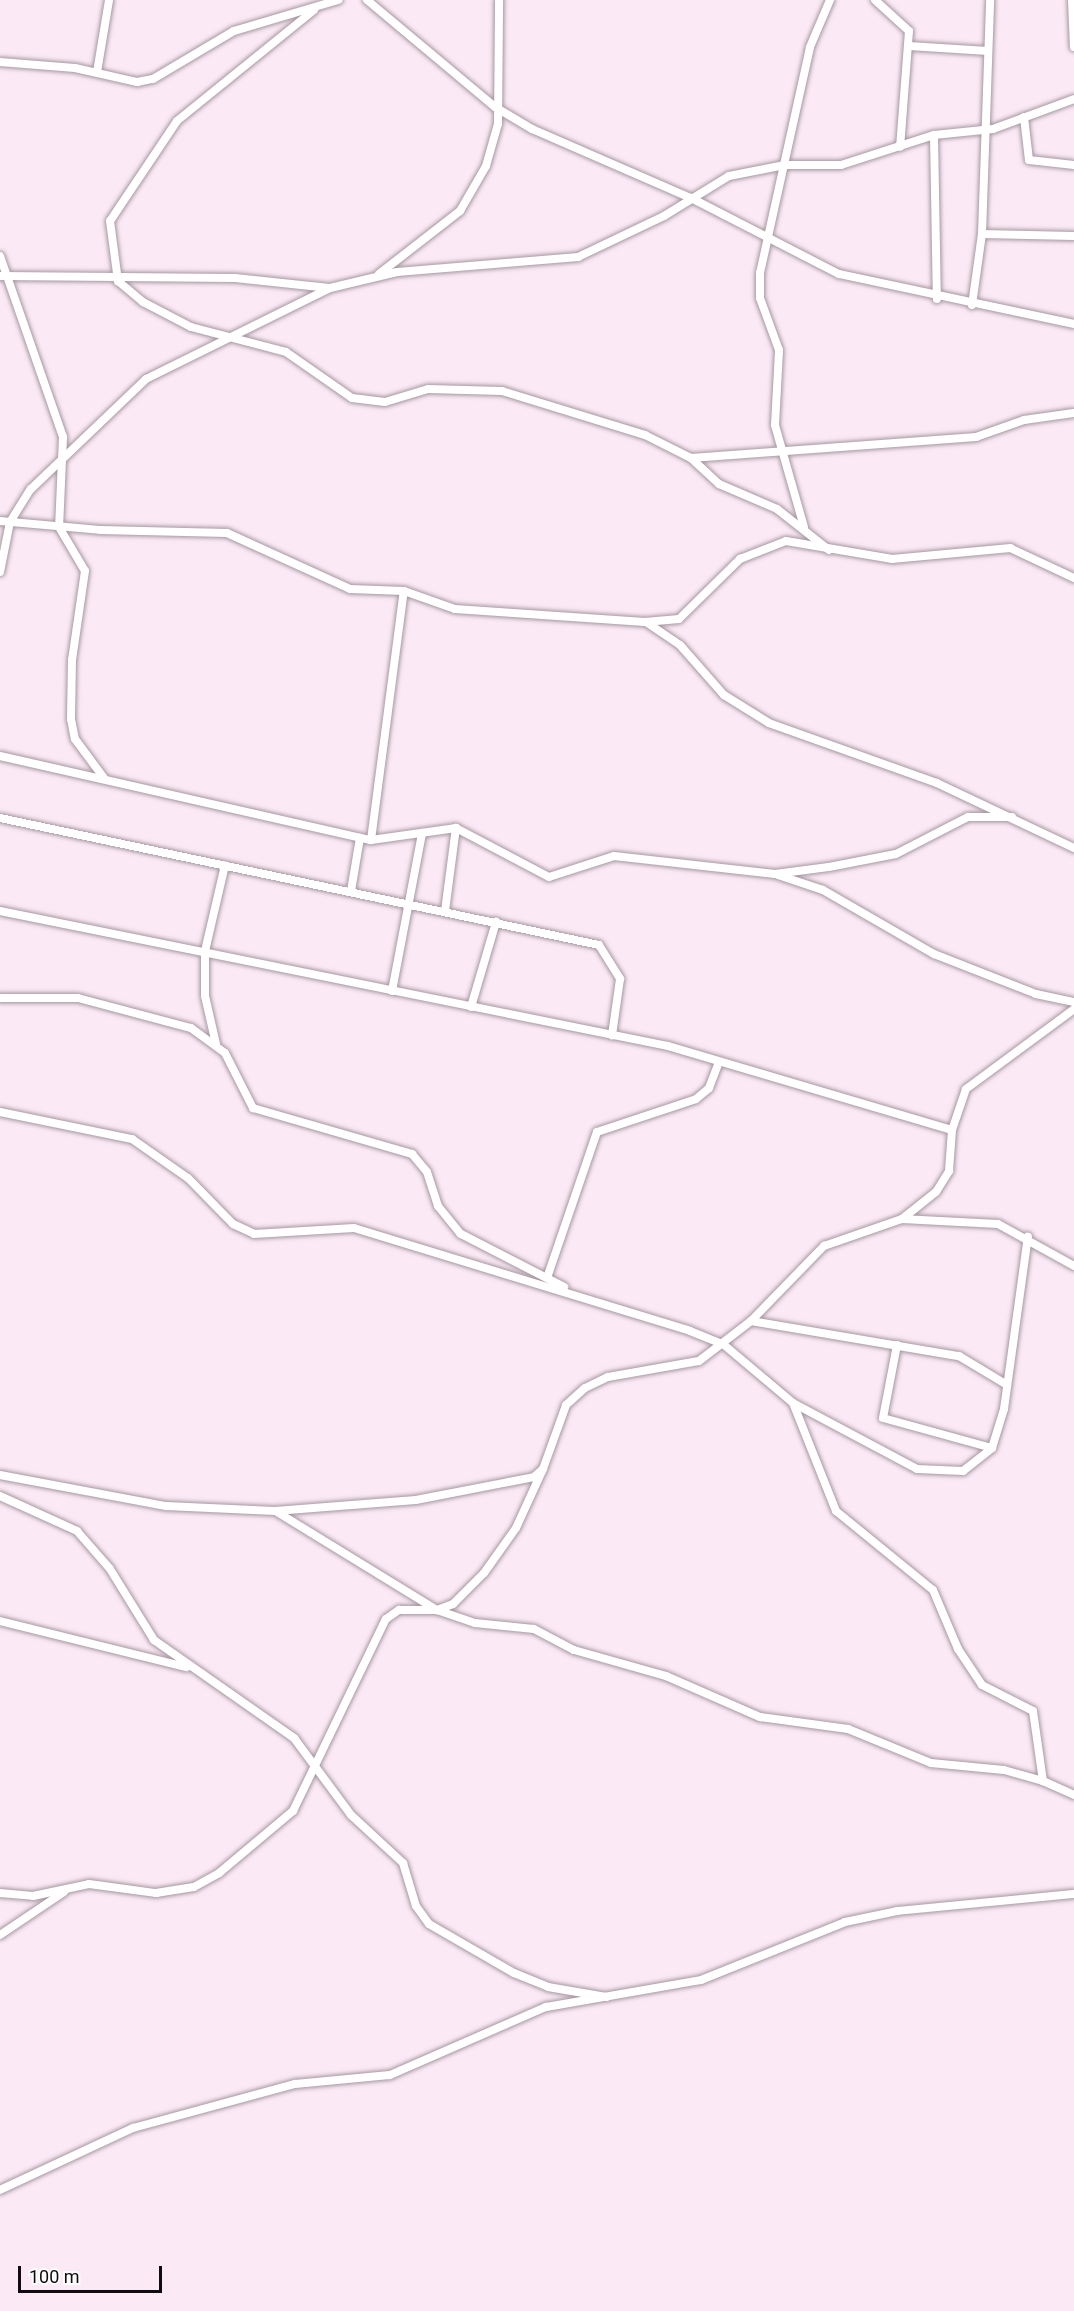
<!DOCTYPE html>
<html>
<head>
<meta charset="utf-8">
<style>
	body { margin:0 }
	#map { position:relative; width:1074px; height:2311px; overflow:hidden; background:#fbeaf5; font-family:Roboto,sans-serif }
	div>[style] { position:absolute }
	.roads { filter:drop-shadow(0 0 2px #a697a1) drop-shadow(0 0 2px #a697a1) }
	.minor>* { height:8px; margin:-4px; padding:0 4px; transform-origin:4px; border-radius:4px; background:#fff }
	span { translate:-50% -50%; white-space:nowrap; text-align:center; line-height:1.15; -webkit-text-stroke:5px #fdfdfd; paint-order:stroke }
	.scale { position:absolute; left:18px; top:2266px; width:144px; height:27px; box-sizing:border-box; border:3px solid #100b0e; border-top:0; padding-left:8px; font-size:18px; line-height:21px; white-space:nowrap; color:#100b0e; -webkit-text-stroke:4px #fdfdfd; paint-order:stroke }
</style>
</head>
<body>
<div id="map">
	<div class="roads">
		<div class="minor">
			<i style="left:367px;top:0;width:167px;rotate:39.9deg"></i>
			<i style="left:495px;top:107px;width:43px;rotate:30.7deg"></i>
			<i style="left:532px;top:129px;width:173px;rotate:23.5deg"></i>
			<i style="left:691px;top:198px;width:166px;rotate:27.2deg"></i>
			<i style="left:839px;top:274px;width:240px;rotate:12deg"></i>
			<i style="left:875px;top:0;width:46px;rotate:42.4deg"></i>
			<i style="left:909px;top:31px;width:116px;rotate:94.4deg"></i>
			<i style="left:1072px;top:0;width:47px;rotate:87.6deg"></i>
			<i style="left:314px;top:10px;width:176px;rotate:141deg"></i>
			<i style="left:177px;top:121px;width:120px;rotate:123.8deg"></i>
			<i style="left:110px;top:221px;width:61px;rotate:82.4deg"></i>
			<i style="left:118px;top:281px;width:33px;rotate:40deg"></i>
			<i style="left:143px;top:302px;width:54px;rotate:27.5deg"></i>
			<i style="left:191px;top:327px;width:98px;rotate:14.7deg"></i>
			<i style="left:286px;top:352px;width:80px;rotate:34.9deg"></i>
			<i style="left:352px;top:398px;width:33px;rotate:7deg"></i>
			<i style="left:385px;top:402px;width:45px;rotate:-16.8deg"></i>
			<i style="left:428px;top:389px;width:74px;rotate:1.5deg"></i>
			<i style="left:502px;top:391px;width:150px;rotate:17.1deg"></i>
			<i style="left:645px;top:435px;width:51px;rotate:26.6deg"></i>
			<i style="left:691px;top:458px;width:38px;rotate:43deg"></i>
			<i style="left:719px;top:484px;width:63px;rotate:23.3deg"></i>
			<i style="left:777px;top:509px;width:66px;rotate:38.3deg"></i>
			<i style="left:909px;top:46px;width:79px;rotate:3.6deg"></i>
			<i style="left:0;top:62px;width:75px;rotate:4.6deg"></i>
			<i style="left:75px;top:68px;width:64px;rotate:12.7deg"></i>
			<i style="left:137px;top:82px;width:16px;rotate:-11deg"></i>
			<i style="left:153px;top:79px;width:94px;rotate:-30.7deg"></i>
			<i style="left:234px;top:31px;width:109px;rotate:-16.6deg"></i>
			<i style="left:97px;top:72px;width:73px;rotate:-80.5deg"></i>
			<i style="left:1024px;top:117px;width:43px;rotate:83.4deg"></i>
			<i style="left:1029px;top:160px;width:45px;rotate:6.3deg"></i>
			<i style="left:934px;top:135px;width:164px;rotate:89deg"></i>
			<i style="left:982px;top:234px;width:92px;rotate:1.2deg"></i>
			<i style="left:0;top:256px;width:192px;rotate:70.8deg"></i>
			<i style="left:63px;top:437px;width:90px;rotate:92.5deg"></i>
			<i style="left:59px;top:527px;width:51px;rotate:59.4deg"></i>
			<i style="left:85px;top:571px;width:90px;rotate:98.3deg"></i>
			<i style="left:72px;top:660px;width:59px;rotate:91deg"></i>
			<i style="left:71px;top:719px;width:20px;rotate:79deg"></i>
			<i style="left:75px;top:739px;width:49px;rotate:53.4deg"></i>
			<i style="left:379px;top:274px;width:103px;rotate:-37.9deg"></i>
			<i style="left:460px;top:211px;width:52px;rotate:-60deg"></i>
			<i style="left:486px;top:166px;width:44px;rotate:-74.1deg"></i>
			<i style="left:498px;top:124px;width:124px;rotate:-89.5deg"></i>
			<i style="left:0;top:276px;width:235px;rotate:0.5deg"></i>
			<i style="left:235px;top:278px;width:95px;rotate:6.1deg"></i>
			<i style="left:972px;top:305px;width:72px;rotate:-82deg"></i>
			<i style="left:982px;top:234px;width:234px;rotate:-88deg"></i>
			<i style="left:691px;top:458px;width:286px;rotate:-4.2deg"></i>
			<i style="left:976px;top:437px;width:51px;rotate:-19.5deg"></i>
			<i style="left:1024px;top:420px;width:50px;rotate:-8deg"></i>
			<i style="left:0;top:521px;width:100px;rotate:5.1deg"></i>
			<i style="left:100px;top:530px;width:127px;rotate:1.4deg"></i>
			<i style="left:227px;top:533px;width:135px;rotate:24.5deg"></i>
			<i style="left:350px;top:589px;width:54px;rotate:2.1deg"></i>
			<i style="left:404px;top:591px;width:54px;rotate:19.4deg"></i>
			<i style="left:455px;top:609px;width:190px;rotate:3.9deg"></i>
			<i style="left:645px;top:622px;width:34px;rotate:-5deg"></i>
			<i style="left:679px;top:619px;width:86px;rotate:-44.5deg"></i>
			<i style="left:740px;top:559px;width:49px;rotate:-21.4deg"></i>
			<i style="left:786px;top:541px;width:108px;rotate:9.6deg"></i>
			<i style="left:892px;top:559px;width:119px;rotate:-5.3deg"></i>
			<i style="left:1010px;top:548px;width:71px;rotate:25.1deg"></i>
			<i style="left:804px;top:527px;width:106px;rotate:-105.9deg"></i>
			<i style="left:775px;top:425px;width:75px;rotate:-86.9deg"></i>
			<i style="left:779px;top:350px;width:55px;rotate:-110.1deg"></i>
			<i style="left:760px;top:298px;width:25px;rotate:-90deg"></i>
			<i style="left:760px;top:273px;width:231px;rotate:-77.5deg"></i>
			<i style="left:810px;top:47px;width:51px;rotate:-66.9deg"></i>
			<i style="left:0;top:572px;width:51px;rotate:-78.7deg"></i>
			<i style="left:10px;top:522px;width:39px;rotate:-58deg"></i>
			<i style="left:31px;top:489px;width:159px;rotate:-43.7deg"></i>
			<i style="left:146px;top:379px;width:205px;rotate:-26.3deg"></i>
			<i style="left:330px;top:288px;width:69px;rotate:-13.4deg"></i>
			<i style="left:397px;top:272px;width:182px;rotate:-4.7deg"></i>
			<i style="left:578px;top:257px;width:95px;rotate:-25.5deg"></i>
			<i style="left:664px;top:216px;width:76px;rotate:-31.6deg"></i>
			<i style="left:729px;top:176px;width:57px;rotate:-11.1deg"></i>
			<i style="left:785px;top:165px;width:56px"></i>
			<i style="left:841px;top:165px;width:98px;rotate:-17.9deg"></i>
			<i style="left:934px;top:135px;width:59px;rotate:-5.8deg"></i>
			<i style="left:993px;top:129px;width:86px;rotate:-20.3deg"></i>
			<i style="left:646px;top:622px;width:41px;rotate:34.1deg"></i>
			<i style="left:680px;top:645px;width:67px;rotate:48.7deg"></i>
			<i style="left:724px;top:695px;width:53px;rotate:31.9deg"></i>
			<i style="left:769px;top:723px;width:178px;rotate:19.7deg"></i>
			<i style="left:937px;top:783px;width:152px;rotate:25.4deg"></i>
			<i style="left:0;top:756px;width:380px;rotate:12.8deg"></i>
			<i style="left:371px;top:840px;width:86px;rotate:-8deg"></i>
			<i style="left:456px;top:828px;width:105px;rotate:27.8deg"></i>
			<i style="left:549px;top:877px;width:68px;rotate:-17.9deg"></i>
			<i style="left:614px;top:856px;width:162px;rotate:6.4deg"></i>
			<i style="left:775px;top:874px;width:54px;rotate:-7.4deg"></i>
			<i style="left:829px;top:867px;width:68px;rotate:-11deg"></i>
			<i style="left:896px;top:854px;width:81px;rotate:-27.2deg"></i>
			<i style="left:968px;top:817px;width:44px"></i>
			<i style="left:0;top:818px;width:612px;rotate:11.97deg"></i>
			<i style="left:599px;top:945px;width:40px;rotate:58deg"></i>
			<i style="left:620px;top:979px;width:57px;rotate:98.1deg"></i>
			<i style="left:371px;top:840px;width:251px;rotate:-82.5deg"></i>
			<i style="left:778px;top:875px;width:47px;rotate:18.4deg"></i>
			<i style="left:823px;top:890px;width:128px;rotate:30deg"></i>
			<i style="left:934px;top:954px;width:110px;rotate:21.4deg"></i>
			<i style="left:1036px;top:994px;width:39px;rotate:12deg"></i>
			<i style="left:351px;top:891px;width:54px;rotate:-80.4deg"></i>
			<i style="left:0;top:911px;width:682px;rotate:11.43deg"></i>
			<i style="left:668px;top:1046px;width:296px;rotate:16.5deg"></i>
			<i style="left:445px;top:911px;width:84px;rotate:-82.5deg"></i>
			<i style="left:392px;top:991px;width:161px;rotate:-79.2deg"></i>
			<i style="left:0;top:998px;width:78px"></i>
			<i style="left:78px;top:998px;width:117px;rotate:14.9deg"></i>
			<i style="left:191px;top:1028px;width:42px;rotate:36.3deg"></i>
			<i style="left:225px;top:1053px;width:62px;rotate:63deg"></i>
			<i style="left:253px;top:1108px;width:166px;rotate:16.1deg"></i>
			<i style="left:412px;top:1154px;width:23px;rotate:50deg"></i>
			<i style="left:427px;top:1172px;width:36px;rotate:72deg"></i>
			<i style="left:438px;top:1206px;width:36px;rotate:51deg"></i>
			<i style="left:461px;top:1234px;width:116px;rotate:27.2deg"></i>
			<i style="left:471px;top:1007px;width:89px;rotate:-73.6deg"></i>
			<i style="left:216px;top:1044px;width:49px;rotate:-102.9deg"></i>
			<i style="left:205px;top:996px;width:45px;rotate:-90deg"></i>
			<i style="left:205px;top:951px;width:88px;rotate:-76.9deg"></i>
			<i style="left:0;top:1112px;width:135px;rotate:11.6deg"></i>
			<i style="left:132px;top:1139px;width:68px;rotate:34.9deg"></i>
			<i style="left:188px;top:1178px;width:64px;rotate:45.6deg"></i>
			<i style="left:233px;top:1224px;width:23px;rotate:25deg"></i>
			<i style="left:254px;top:1234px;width:100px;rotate:-3.4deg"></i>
			<i style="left:354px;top:1228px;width:351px;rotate:17deg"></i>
			<i style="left:690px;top:1331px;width:35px;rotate:22deg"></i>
			<i style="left:723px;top:1344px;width:92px;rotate:40.1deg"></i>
			<i style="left:793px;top:1403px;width:140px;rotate:28deg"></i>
			<i style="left:917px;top:1469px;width:46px;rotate:2.5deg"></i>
			<i style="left:963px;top:1471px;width:37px;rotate:-38deg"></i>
			<i style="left:992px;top:1448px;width:41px;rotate:-72.9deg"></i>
			<i style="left:1004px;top:1409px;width:174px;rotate:-82.1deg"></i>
			<i style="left:902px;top:1219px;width:96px;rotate:3deg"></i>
			<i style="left:998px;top:1224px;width:87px;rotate:28.9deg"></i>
			<i style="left:548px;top:1275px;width:151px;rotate:-71.1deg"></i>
			<i style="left:597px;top:1132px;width:104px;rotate:-18.4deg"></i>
			<i style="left:696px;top:1099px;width:17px;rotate:-40deg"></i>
			<i style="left:709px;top:1088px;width:28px;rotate:-69deg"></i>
			<i style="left:751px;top:1321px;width:211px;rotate:9.6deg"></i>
			<i style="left:959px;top:1356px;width:56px;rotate:31.1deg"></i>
			<i style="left:897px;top:1345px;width:74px;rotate:100.9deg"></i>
			<i style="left:883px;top:1418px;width:113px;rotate:15.4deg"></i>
			<i style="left:793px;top:1403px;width:116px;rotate:68.3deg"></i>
			<i style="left:836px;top:1511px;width:125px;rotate:39.2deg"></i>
			<i style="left:933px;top:1590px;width:64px;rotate:67deg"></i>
			<i style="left:958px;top:1649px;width:43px;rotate:56.3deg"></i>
			<i style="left:982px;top:1685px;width:57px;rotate:27deg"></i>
			<i style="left:1033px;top:1711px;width:71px;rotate:81.9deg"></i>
			<i style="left:1043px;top:1781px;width:34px;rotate:24deg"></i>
			<i style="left:543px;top:1469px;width:65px;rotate:114.6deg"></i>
			<i style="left:516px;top:1528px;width:55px;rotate:125.4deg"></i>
			<i style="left:484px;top:1573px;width:44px;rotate:135deg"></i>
			<i style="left:453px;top:1604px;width:17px;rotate:159deg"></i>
			<i style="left:437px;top:1610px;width:40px;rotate:18.9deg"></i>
			<i style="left:475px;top:1623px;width:59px;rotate:5.8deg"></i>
			<i style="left:534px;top:1629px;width:45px;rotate:27.7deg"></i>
			<i style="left:574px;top:1650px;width:96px;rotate:15.8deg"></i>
			<i style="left:666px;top:1676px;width:103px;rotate:23.6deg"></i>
			<i style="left:760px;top:1717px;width:89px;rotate:7.8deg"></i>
			<i style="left:848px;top:1729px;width:90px;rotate:22.3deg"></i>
			<i style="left:931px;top:1763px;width:73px;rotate:5.5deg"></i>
			<i style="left:1004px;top:1770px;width:41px;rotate:15.8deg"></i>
			<i style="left:0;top:1475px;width:169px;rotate:10.6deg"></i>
			<i style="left:166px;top:1506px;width:109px;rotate:2.6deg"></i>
			<i style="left:275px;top:1511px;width:141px;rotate:-4.5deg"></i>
			<i style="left:416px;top:1500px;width:120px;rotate:-11deg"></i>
			<i style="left:534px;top:1477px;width:12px;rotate:-42deg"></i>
			<i style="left:543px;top:1469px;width:68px;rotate:-70.2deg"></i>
			<i style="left:566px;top:1405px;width:25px;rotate:-42deg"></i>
			<i style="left:585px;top:1388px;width:25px;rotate:-26deg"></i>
			<i style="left:608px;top:1377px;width:92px;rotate:-10deg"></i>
			<i style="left:699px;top:1361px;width:66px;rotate:-37.6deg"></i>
			<i style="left:751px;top:1321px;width:105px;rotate:-45.8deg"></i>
			<i style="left:824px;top:1246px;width:83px;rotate:-19.1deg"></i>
			<i style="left:902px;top:1219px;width:43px;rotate:-38.5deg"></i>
			<i style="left:936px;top:1192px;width:25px;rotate:-58deg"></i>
			<i style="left:949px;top:1171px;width:41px;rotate:-85.8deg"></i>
			<i style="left:952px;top:1130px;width:43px;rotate:-71.1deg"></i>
			<i style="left:966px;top:1089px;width:134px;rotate:-36.5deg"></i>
			<i style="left:0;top:1496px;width:85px;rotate:24.4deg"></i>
			<i style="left:77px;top:1531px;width:50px;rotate:49deg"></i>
			<i style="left:110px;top:1569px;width:84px;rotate:58.2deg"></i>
			<i style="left:154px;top:1640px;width:171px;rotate:35deg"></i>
			<i style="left:294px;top:1738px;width:96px;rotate:53.5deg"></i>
			<i style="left:351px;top:1815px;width:71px;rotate:42.7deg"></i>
			<i style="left:403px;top:1863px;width:45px;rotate:73.2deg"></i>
			<i style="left:416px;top:1906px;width:22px;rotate:54deg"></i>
			<i style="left:429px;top:1924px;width:98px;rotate:30deg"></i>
			<i style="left:514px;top:1973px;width:37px;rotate:22deg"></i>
			<i style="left:548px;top:1987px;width:59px;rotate:9.8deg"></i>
			<i style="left:277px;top:1512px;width:188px;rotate:31.5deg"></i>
			<i style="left:0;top:1621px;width:192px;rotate:13.9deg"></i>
			<i style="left:0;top:1893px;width:33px;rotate:5deg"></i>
			<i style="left:33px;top:1896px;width:57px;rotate:-12.1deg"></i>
			<i style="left:89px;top:1884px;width:68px;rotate:7.7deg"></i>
			<i style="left:156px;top:1893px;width:38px;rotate:-9deg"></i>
			<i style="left:194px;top:1887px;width:29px;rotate:-29deg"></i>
			<i style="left:219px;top:1873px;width:97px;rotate:-40deg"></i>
			<i style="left:293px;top:1811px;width:213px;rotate:-64.2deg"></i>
			<i style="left:386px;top:1619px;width:16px;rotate:-35deg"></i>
			<i style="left:399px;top:1610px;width:38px"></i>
			<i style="left:0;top:1935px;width:77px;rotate:-33.9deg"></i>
			<i style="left:0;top:2190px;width:147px;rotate:-25deg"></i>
			<i style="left:133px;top:2128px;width:168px;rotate:-15.2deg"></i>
			<i style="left:295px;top:2084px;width:95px;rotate:-5.4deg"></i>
			<i style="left:390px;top:2075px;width:170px;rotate:-23.6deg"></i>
			<i style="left:546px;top:2007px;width:157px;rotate:-9.9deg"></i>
			<i style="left:701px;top:1980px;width:155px;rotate:-21.9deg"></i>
			<i style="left:845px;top:1922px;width:53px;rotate:-11.9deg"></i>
			<i style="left:897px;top:1911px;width:178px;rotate:-5.5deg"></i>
		</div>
	</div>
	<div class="scale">100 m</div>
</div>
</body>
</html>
